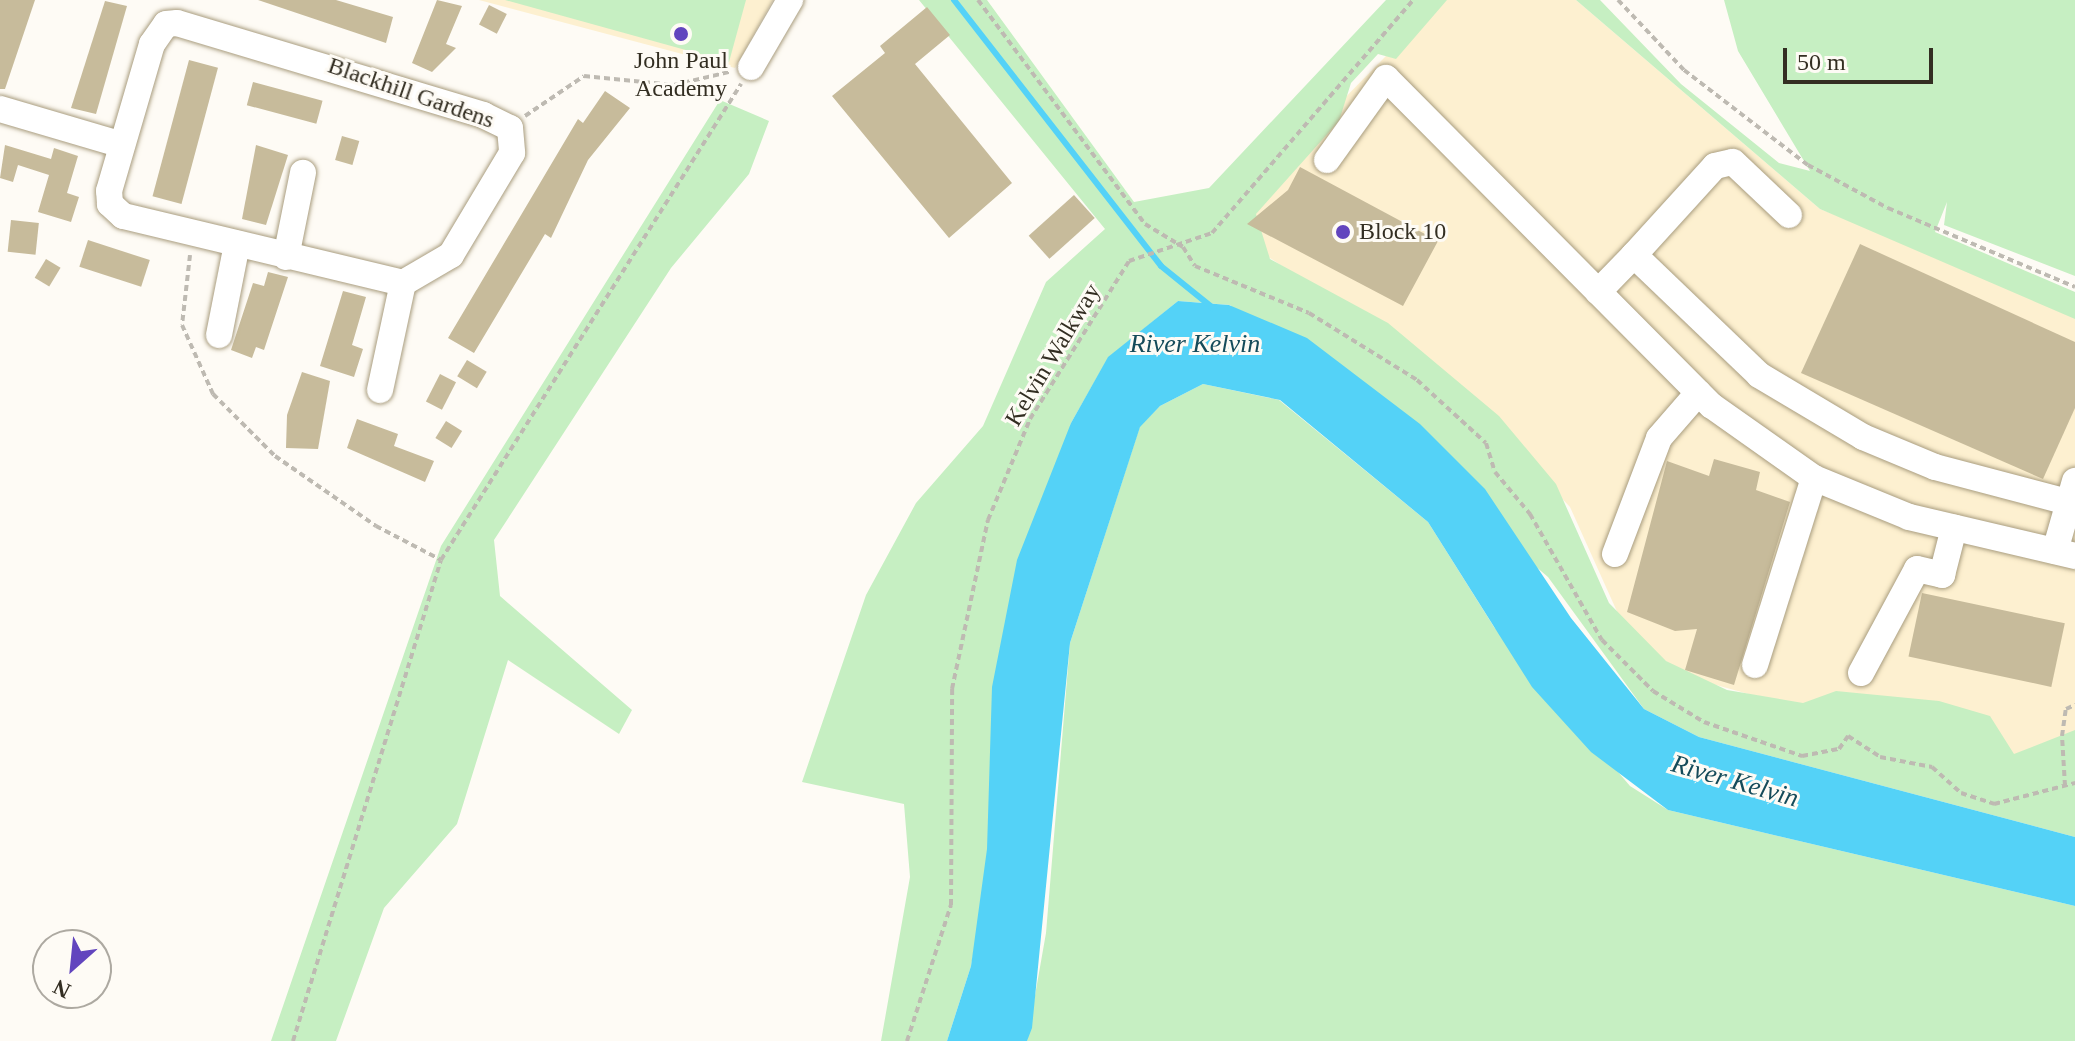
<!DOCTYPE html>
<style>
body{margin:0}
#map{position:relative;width:2075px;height:1041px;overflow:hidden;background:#fefbf5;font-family:"Times New Roman",serif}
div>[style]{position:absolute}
.built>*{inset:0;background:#fdf0d0}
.green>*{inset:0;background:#c6efc2}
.water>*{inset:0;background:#54d2f7}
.stream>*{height:6px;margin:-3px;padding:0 3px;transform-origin:3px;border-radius:3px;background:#54d2f7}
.building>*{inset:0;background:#c7bb9b;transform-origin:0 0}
.path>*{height:4px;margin-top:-2px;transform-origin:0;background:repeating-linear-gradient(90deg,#bebab2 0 6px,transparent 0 10px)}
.roads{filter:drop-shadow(0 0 2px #a99d7f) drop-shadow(0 0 2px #a99d7f)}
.minor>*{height:26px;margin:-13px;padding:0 13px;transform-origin:13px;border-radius:13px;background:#fff}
.dots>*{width:22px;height:22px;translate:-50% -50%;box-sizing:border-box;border:4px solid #fefbf5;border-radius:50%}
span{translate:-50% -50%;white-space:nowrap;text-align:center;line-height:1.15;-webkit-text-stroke:6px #fefbf5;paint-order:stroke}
.poi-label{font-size:24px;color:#332e22}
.left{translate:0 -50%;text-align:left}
.street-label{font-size:24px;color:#332e22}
.water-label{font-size:26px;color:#154b5a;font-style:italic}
.north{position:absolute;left:32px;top:929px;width:80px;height:80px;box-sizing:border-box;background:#fefbf5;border:2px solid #ada9a1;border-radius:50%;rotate:207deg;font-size:22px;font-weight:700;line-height:32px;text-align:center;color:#332e22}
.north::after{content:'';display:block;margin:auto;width:28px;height:36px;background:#6245be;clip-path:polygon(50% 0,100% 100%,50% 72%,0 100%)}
.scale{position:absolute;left:1783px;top:48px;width:150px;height:36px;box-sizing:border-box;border:4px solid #332e22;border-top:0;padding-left:10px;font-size:24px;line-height:28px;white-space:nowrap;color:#332e22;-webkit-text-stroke:6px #fefbf5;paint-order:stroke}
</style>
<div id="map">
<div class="built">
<i style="clip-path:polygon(479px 0,773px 0,735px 68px)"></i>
<i style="clip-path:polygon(1441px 0,1576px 0,1820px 209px,2075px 310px,2075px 804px,1839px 719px,1691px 678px,1628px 636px,1570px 507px,1442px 372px,1220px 225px)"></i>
</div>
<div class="green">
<i style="clip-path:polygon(505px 0,746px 0,729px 62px)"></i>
<i style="clip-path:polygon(919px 0,987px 0,1134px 202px,1209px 188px,1386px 0,1447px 0,1396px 59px,1378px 54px,1351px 83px,1339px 121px,1256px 214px,1270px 259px,1388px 323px,1499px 416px,1556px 484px,1609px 603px,1666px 661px,1727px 690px,1803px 703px,1836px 691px,1939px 701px,1990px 716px,2014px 754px,2075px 730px,2075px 837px,1699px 737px,1644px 709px,1548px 577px,1230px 305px,1178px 301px,1108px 358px,1071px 423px,971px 966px,947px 1041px,881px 1041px,910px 877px,904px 804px,802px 782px,866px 595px,916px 503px,983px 426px,1046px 282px,1105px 229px)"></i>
<i style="clip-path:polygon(1576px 0,1600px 0,1681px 84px,1779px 163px,1810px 171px,1738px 51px,1724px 0,2075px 0,2075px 276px,1944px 225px,1947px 202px,1935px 232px,2075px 292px,2075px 319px,1820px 209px)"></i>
<i style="clip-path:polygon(720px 100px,769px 121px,749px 174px,671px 268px,494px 540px,500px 596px,632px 710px,619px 734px,508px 660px,457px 824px,384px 908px,336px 1041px,271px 1041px,441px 546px)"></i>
<i style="clip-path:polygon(1203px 384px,1279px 400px,1428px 522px,1494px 627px,1630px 786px,1668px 810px,2075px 906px,2075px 1041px,1027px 1041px,1046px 933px,1070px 643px,1140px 426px,1160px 406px)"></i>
</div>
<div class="water">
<i style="clip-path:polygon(1178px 301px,1229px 305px,1307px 338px,1420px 424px,1485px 489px,1571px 618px,1644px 709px,1699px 737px,2075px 837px,2075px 906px,1668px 810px,1591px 752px,1532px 687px,1428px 522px,1280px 400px,1203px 384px,1160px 406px,1140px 427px,1070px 643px,1032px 1028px,1027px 1041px,947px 1041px,971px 966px,987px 849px,992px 687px,1017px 560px,1071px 423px,1108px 357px)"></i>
</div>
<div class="stream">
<i style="left:954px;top:0;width:337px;rotate:52.1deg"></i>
<i style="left:1161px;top:266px;width:67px;rotate:38.9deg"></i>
</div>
<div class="building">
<i style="clip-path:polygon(0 0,35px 0,5px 89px,0 89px)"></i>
<i style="clip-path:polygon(258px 0,336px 0,393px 17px,386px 43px)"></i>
<i style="clip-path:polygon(437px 0,462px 6px,446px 44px,456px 48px,432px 72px,412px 63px)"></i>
<i style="clip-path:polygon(105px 1px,127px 6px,96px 114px,71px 108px)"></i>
<i style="left:489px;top:5px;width:20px;height:22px;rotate:27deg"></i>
<i style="clip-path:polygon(927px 7px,950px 35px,915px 64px,1012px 183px,949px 238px,832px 96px,885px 53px,880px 46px)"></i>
<i style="left:189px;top:60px;width:30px;height:141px;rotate:15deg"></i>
<i style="left:253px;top:82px;width:72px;height:24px;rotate:15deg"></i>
<i style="clip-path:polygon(605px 91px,630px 108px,588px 160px,551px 238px,545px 234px,474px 353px,448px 338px,578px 119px,583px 123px)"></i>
<i style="left:342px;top:136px;width:18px;height:25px;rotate:16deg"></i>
<i style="clip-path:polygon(5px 145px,51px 159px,54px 148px,78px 156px,67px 193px,79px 197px,71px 222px,38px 212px,49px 175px,18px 165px,13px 182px,0 178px)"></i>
<i style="clip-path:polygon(256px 145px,288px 155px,266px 225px,242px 219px)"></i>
<i style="clip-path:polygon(1300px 167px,1438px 241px,1403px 306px,1247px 224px,1288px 190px)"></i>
<i style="left:1074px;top:195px;width:31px;height:61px;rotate:48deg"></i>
<i style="left:11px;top:220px;width:28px;height:32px;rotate:6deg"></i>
<i style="left:88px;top:240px;width:65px;height:28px;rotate:18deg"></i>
<i style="clip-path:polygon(1860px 244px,2075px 342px,2075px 408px,2043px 479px,1801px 373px)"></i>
<i style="left:46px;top:259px;width:17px;height:22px;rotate:31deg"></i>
<i style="clip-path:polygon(268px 272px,288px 277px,264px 350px,256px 347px,252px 358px,231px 350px,253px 283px,264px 286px)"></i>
<i style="clip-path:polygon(343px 291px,366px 297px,352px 345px,363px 349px,354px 377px,320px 366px)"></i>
<i style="left:467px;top:360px;width:23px;height:19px;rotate:31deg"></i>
<i style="clip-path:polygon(302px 372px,330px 381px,318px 449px,286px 448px,287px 415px)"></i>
<i style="left:440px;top:374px;width:18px;height:31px;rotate:27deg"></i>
<i style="clip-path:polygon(357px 419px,398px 434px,394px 446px,434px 461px,425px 482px,347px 448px)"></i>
<i style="left:446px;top:421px;width:19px;height:20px;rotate:32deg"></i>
<i style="clip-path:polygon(1714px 459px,1760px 472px,1756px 490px,1790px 502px,1734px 685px,1685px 670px,1697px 629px,1675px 631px,1627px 612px,1667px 461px,1709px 476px)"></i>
<i style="left:1922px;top:593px;width:146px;height:65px;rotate:12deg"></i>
</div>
<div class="path">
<i style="left:978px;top:0;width:279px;rotate:53.3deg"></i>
<i style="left:1145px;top:224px;width:44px;rotate:31.2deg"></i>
<i style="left:1183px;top:247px;width:22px;rotate:58deg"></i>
<i style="left:1195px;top:266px;width:123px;rotate:22.4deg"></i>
<i style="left:1309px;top:313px;width:127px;rotate:31.8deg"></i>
<i style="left:1417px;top:380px;width:93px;rotate:42.4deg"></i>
<i style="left:1486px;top:443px;width:30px;rotate:73deg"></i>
<i style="left:1495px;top:472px;width:55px;rotate:50.2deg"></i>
<i style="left:1530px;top:514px;width:145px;rotate:60.3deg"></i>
<i style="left:1602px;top:640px;width:72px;rotate:45deg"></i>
<i style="left:1653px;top:691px;width:60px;rotate:31.3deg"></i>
<i style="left:1704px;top:722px;width:104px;rotate:19.1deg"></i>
<i style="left:1802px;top:756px;width:38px;rotate:-11deg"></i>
<i style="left:1839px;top:749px;width:16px;rotate:-55deg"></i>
<i style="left:1848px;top:736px;width:38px;rotate:33deg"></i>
<i style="left:1880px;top:757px;width:53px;rotate:10.9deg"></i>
<i style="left:1932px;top:767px;width:39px;rotate:42deg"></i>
<i style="left:1961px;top:793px;width:35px;rotate:18deg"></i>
<i style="left:1994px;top:804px;width:84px;rotate:-14.5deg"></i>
<i style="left:1618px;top:0;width:96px;rotate:46.7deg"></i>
<i style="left:1684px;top:70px;width:156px;rotate:37.5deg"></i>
<i style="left:1808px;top:165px;width:91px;rotate:28.3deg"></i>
<i style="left:1888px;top:208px;width:203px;rotate:22.9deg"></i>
<i style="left:525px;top:116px;width:71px;rotate:-34.1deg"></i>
<i style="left:584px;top:76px;width:90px;rotate:5.7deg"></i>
<i style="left:674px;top:85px;width:57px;rotate:-13.3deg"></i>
<i style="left:190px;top:255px;width:70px;rotate:96.5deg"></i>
<i style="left:182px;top:325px;width:76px;rotate:65.8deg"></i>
<i style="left:213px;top:394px;width:88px;rotate:45deg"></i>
<i style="left:275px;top:456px;width:123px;rotate:34.7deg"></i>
<i style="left:376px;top:526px;width:73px;rotate:27.6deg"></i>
<i style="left:2065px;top:786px;width:50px;rotate:-93.4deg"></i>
<i style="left:2062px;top:736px;width:27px;rotate:-82deg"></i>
<i style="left:2066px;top:709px;width:10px;rotate:-24deg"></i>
<i style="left:293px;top:1041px;width:503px;rotate:-72.9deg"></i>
<i style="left:441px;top:560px;width:563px;rotate:-57.78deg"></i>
<i style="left:907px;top:1041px;width:143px;rotate:-72.1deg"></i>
<i style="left:951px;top:905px;width:216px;rotate:-89.7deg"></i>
<i style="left:952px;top:689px;width:173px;rotate:-78deg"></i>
<i style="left:988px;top:520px;width:109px;rotate:-67.4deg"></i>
<i style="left:1030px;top:419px;width:186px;rotate:-57.9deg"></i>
<i style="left:1129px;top:261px;width:88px;rotate:-18.6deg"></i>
<i style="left:1212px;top:233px;width:308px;rotate:-49.2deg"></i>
</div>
<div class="roads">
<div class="minor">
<i style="left:177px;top:23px;width:320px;rotate:16.7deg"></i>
<i style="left:483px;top:115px;width:30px;rotate:26deg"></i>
<i style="left:510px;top:128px;width:25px;rotate:85deg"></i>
<i style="left:512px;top:153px;width:119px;rotate:120.9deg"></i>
<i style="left:451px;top:255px;width:56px;rotate:149.7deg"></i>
<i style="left:403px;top:283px;width:288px;rotate:-166.5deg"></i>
<i style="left:123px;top:216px;width:18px;rotate:-137deg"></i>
<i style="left:110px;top:204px;width:13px;rotate:-94deg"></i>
<i style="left:109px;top:191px;width:153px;rotate:-73.7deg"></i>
<i style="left:152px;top:44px;width:24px;rotate:-55deg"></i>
<i style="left:166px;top:24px;width:11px;rotate:-5deg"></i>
<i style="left:751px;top:67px;width:78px;rotate:-59.8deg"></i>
<i style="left:0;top:109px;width:127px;rotate:16.4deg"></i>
<i style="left:1327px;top:160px;width:101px;rotate:-54.3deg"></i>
<i style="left:1386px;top:78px;width:462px;rotate:45.2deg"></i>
<i style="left:1712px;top:406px;width:125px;rotate:35.2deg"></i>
<i style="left:1814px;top:478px;width:103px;rotate:22.3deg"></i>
<i style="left:1909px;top:517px;width:171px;rotate:13.2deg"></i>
<i style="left:1634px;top:255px;width:120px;rotate:-47.7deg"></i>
<i style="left:1715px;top:166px;width:18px;rotate:-13deg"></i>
<i style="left:1733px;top:162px;width:77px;rotate:43.4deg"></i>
<i style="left:286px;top:257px;width:86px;rotate:-78.6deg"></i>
<i style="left:1598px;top:292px;width:52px;rotate:-45.8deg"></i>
<i style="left:1634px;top:255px;width:173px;rotate:43.8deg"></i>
<i style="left:1759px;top:375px;width:121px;rotate:30.8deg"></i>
<i style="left:1863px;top:437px;width:78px;rotate:22.6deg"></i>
<i style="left:1935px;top:467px;width:145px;rotate:14.8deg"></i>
<i style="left:219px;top:335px;width:93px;rotate:-78.8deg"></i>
<i style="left:380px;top:390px;width:109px;rotate:-77.9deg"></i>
<i style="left:2055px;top:551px;width:73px;rotate:-74.1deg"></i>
<i style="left:1615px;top:554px;width:124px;rotate:-69.2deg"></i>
<i style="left:1659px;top:438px;width:60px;rotate:-49.1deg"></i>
<i style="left:1755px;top:665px;width:196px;rotate:-72.5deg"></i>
<i style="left:1861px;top:673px;width:118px;rotate:-61.7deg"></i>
<i style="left:1917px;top:569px;width:26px;rotate:13deg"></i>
<i style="left:1942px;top:575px;width:49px;rotate:-75.7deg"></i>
</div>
</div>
<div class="dots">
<i style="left:681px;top:34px;background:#6245be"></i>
<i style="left:1343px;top:232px;background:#6245be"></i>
</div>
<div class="poi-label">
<span style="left:681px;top:75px">John Paul<br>Academy</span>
<span class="left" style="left:1359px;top:232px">Block 10</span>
</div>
<div class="street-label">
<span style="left:411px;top:93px;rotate:19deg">Blackhill Gardens</span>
<span style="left:1053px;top:355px;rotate:-59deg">Kelvin Walkway</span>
</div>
<div class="water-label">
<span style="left:1195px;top:344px">River Kelvin</span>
<span style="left:1735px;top:781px;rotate:16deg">River Kelvin</span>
</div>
<div class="north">N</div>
<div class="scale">50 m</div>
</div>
